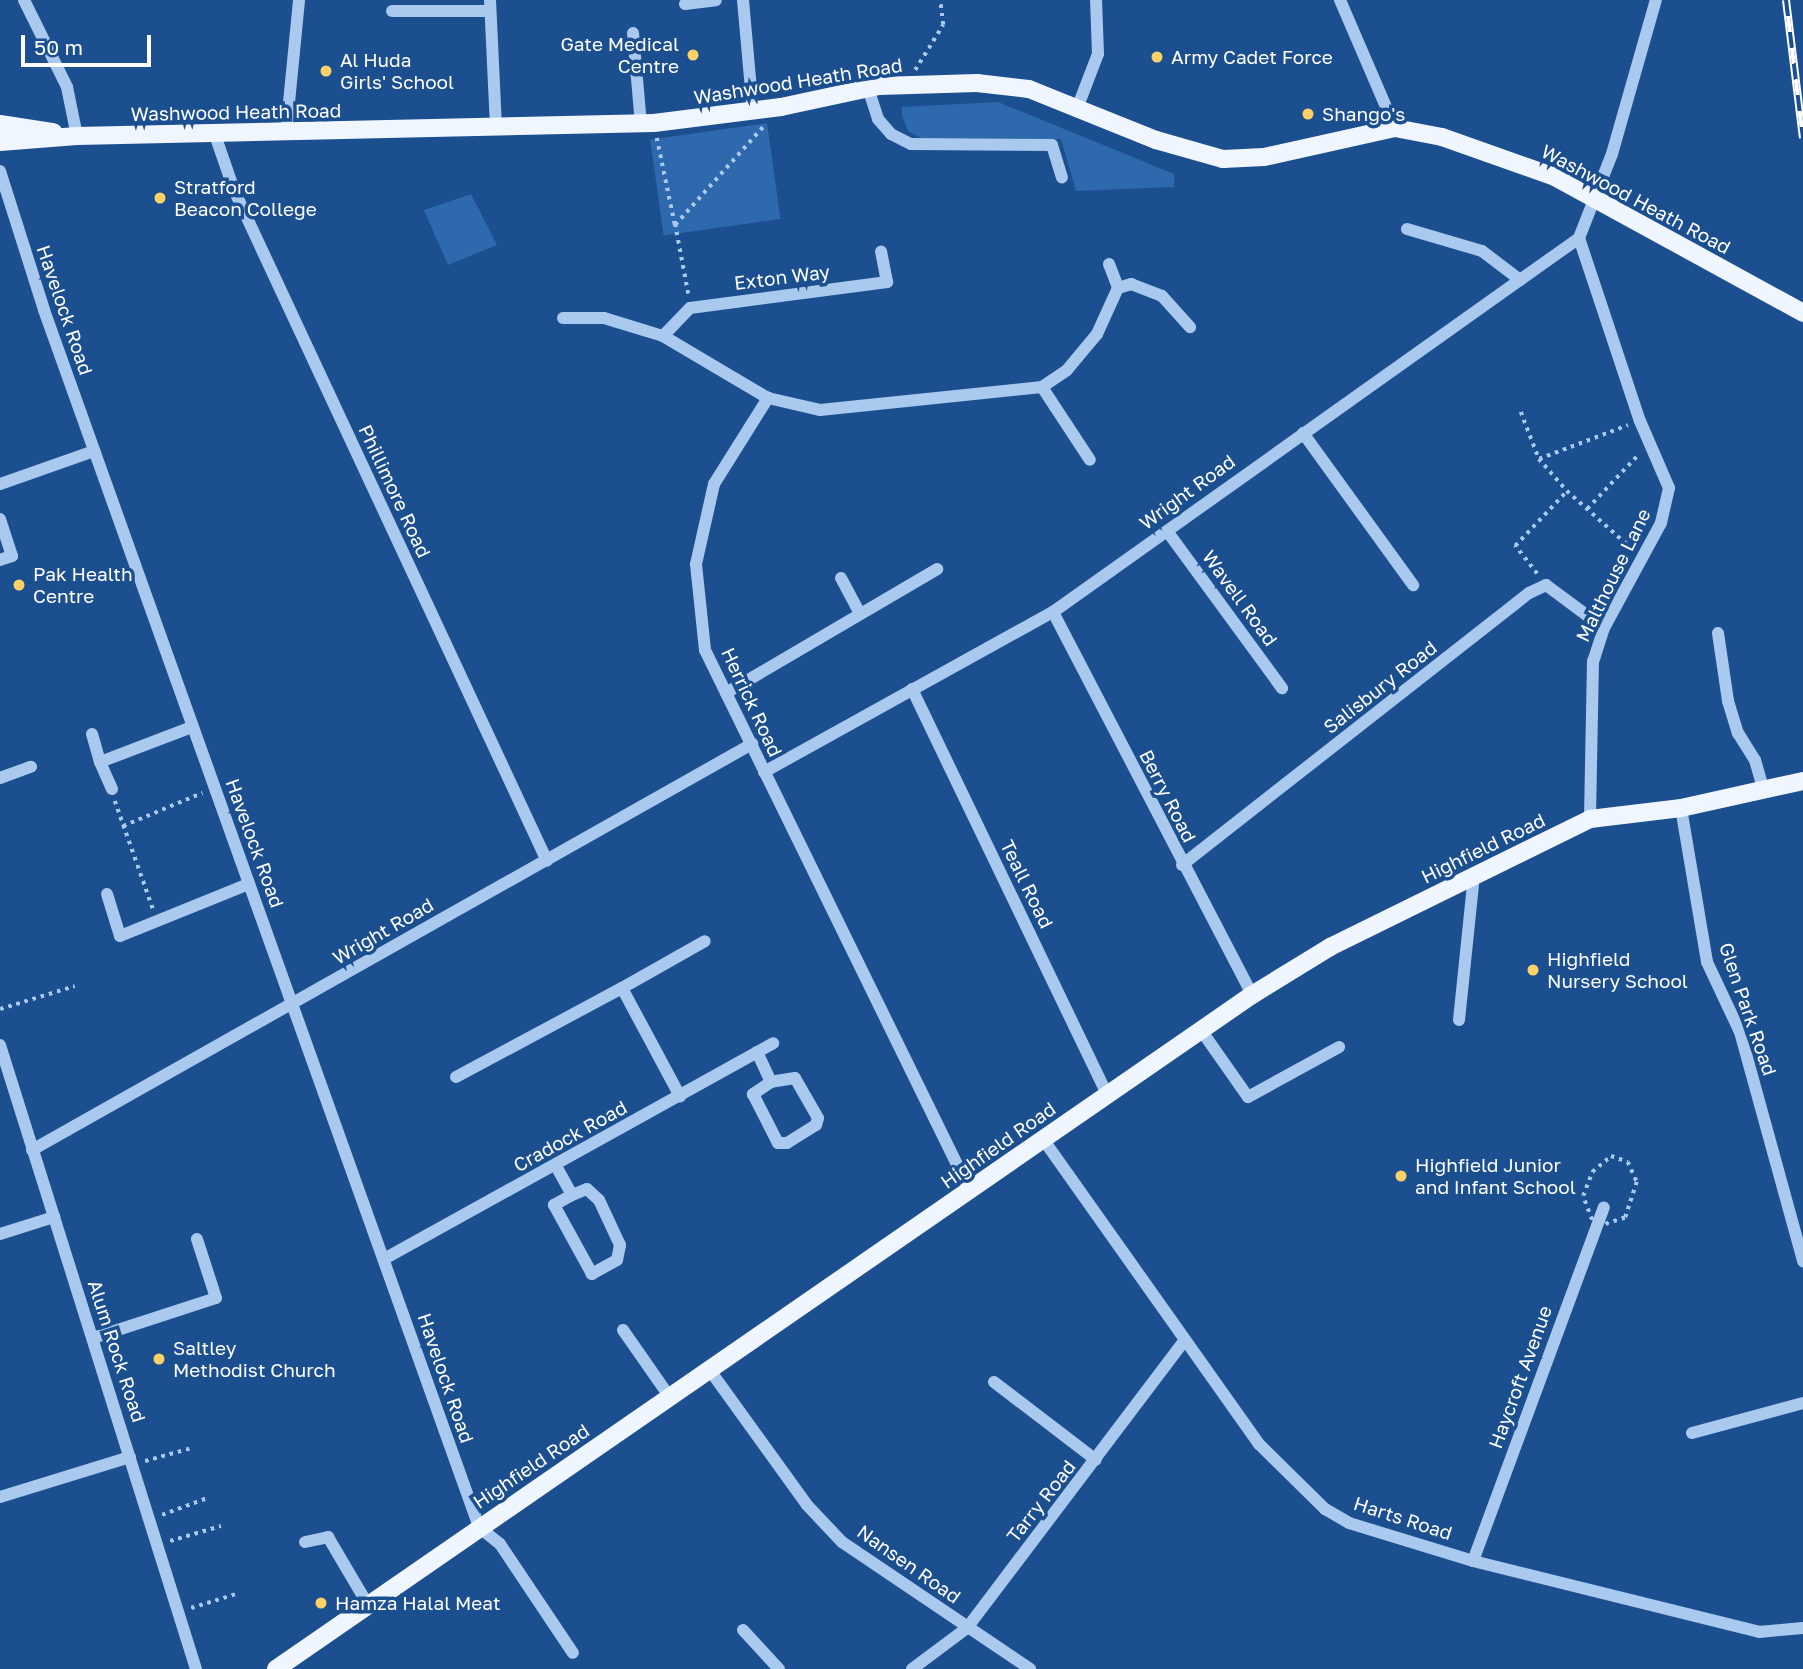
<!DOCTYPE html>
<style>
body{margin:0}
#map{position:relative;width:1803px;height:1669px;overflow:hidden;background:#1b4f8f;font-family:"Golos Text",sans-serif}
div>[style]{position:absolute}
.green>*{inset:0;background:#2e69ad;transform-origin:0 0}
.path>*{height:3.5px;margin-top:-1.75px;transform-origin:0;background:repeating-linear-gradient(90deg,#a9c9ee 0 3.5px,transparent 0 8.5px)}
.minor>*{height:12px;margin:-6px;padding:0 6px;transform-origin:6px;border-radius:6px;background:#a9c9ee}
.major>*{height:18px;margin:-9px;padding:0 9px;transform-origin:9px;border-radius:9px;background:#f0f6ff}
.rail>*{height:8px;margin-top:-4px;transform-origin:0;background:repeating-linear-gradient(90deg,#1b4f8f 0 16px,#fff 0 32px);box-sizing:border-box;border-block:2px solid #fff}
.dots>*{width:19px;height:19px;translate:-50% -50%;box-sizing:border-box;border:4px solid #1b4f8f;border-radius:50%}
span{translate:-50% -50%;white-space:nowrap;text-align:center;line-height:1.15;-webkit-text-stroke:7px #1b4f8f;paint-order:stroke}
.poi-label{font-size:19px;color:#fff}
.right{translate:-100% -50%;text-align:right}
.left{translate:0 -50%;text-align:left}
.street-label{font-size:19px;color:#fff}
.scale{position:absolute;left:21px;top:35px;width:130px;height:32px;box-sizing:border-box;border:4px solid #fff;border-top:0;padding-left:9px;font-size:21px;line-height:24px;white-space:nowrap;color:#fff;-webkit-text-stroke:5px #1b4f8f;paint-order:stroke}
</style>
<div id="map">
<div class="green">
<i style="clip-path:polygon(998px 102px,1174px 174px,1174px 187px,1076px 191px,1061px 139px,921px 138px,908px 131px,902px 116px,902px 107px)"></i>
<i style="left:767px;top:123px;width:97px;height:118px;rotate:82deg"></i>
<i style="clip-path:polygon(471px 194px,497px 245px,448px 265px,424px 210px)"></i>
</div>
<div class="path">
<i style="left:915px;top:70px;width:53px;rotate:-58.1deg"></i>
<i style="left:943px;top:25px;width:25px;rotate:-97deg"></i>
<i style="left:657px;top:138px;width:89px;rotate:78.3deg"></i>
<i style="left:688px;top:294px;width:70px;rotate:-100.7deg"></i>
<i style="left:675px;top:225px;width:132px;rotate:-48.1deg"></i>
<i style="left:1521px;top:412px;width:50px;rotate:69deg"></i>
<i style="left:1539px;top:459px;width:95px;rotate:-20.9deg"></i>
<i style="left:1539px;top:459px;width:43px;rotate:48.8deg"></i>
<i style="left:1587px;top:509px;width:74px;rotate:-46.6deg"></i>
<i style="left:1537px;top:574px;width:36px;rotate:-128deg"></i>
<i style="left:1515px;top:546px;width:76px;rotate:-46.6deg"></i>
<i style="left:1567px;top:491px;width:87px;rotate:41.7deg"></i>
<i style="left:115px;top:801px;width:114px;rotate:70.6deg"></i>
<i style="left:123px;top:826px;width:86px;rotate:-22.7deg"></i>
<i style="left:0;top:1009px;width:78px;rotate:-17deg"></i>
<i style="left:1611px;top:1156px;width:18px;rotate:19deg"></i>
<i style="left:1628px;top:1162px;width:22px;rotate:66deg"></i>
<i style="left:1637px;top:1182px;width:38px;rotate:108deg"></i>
<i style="left:1625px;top:1218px;width:32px;rotate:162deg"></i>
<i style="left:1595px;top:1228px;width:34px;rotate:-111deg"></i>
<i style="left:1583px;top:1196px;width:26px;rotate:-69deg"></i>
<i style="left:1592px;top:1172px;width:25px;rotate:-40deg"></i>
<i style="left:145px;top:1461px;width:49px;rotate:-15.5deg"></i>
<i style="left:162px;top:1515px;width:48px;rotate:-20.7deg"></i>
<i style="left:170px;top:1541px;width:53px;rotate:-16.4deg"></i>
<i style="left:191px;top:1608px;width:50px;rotate:-17.4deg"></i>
</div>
<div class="minor">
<i style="left:24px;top:0;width:97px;rotate:63.7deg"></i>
<i style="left:67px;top:87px;width:50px;rotate:78.5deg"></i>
<i style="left:490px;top:0;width:127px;rotate:87.3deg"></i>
<i style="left:743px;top:0;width:111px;rotate:84.9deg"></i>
<i style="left:1340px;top:0;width:139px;rotate:66.7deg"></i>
<i style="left:685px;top:4px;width:31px;rotate:-7deg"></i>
<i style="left:392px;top:11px;width:98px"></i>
<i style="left:633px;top:33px;width:91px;rotate:85deg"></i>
<i style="left:868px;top:88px;width:33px;rotate:72deg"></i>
<i style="left:878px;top:119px;width:20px;rotate:49deg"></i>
<i style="left:891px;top:134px;width:22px;rotate:27deg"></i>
<i style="left:911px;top:144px;width:141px;rotate:0.4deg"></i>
<i style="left:1052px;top:145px;width:34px;rotate:73deg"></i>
<i style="left:1078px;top:106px;width:56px;rotate:-69deg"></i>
<i style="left:1098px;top:54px;width:54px;rotate:-92.1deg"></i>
<i style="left:286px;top:133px;width:134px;rotate:-84.4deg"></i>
<i style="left:215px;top:135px;width:58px;rotate:70.9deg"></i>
<i style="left:234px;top:190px;width:740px;rotate:64.99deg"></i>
<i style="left:0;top:171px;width:146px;rotate:72.4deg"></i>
<i style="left:44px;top:310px;width:1292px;rotate:70.33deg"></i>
<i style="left:479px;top:1527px;width:27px;rotate:39deg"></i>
<i style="left:500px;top:1544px;width:131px;rotate:56.2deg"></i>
<i style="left:1407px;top:229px;width:78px;rotate:16.3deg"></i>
<i style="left:1482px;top:251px;width:48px;rotate:37.3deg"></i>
<i style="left:1579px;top:238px;width:193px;rotate:71.6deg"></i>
<i style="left:1640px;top:421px;width:73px;rotate:66.6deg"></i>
<i style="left:1669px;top:488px;width:36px;rotate:103deg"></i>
<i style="left:1661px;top:523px;width:119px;rotate:118.5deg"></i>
<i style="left:1604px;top:628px;width:35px;rotate:108deg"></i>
<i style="left:1593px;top:661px;width:158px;rotate:91.1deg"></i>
<i style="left:1109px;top:264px;width:26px;rotate:69deg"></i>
<i style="left:563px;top:318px;width:41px"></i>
<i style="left:604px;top:318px;width:62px;rotate:17deg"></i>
<i style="left:663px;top:336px;width:122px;rotate:30.6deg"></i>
<i style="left:663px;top:336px;width:39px;rotate:-46deg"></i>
<i style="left:690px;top:308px;width:199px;rotate:-7.5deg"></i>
<i style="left:887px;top:282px;width:31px;rotate:-101deg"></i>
<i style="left:1042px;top:387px;width:87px;rotate:56.7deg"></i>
<i style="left:1303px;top:433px;width:188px;rotate:54.1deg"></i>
<i style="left:0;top:484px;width:100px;rotate:-19.3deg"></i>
<i style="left:0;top:519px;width:39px;rotate:72deg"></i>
<i style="left:12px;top:556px;width:13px;rotate:162deg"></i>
<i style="left:1167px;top:531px;width:195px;rotate:53.8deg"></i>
<i style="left:841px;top:578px;width:38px;rotate:62deg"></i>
<i style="left:1053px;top:612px;width:432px;rotate:62.5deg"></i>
<i style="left:1718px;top:633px;width:69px;rotate:81.6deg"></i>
<i style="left:1728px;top:701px;width:34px;rotate:73deg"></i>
<i style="left:1738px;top:733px;width:32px;rotate:58deg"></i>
<i style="left:1755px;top:760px;width:32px;rotate:74deg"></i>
<i style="left:912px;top:689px;width:450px;rotate:64.3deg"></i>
<i style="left:726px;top:693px;width:245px;rotate:-30.4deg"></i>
<i style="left:92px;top:734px;width:29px;rotate:74deg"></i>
<i style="left:764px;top:772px;width:330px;rotate:-29deg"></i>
<i style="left:1053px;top:612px;width:645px;rotate:-35.41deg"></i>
<i style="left:1579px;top:238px;width:90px;rotate:-68.6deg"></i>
<i style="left:1612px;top:154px;width:160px;rotate:-74.1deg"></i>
<i style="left:0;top:778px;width:33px;rotate:-20deg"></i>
<i style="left:112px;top:789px;width:30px;rotate:-114deg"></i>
<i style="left:100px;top:762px;width:98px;rotate:-20.8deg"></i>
<i style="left:1681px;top:808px;width:156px;rotate:80.4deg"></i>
<i style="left:1707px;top:962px;width:77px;rotate:64.8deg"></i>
<i style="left:1740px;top:1032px;width:238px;rotate:74.6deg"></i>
<i style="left:1182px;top:865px;width:441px;rotate:-38.1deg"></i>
<i style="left:1529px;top:593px;width:19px;rotate:-25deg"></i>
<i style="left:1546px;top:585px;width:72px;rotate:36.6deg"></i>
<i style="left:107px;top:894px;width:44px;rotate:72.8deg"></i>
<i style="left:120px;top:936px;width:139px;rotate:-22deg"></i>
<i style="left:622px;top:988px;width:95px;rotate:-29.5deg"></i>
<i style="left:1459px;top:1020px;width:146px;rotate:-84.1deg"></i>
<i style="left:1201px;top:1030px;width:82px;rotate:55deg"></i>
<i style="left:1248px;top:1097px;width:104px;rotate:-28.8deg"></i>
<i style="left:0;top:1045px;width:654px;rotate:72.56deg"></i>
<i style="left:757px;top:1052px;width:33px;rotate:65deg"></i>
<i style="left:771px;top:1082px;width:22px;rotate:146deg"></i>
<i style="left:753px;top:1094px;width:55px;rotate:63deg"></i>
<i style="left:778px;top:1143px;width:9px"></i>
<i style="left:787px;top:1143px;width:34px;rotate:-32deg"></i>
<i style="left:816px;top:1125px;width:7px;rotate:-74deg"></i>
<i style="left:818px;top:1118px;width:46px;rotate:-119.9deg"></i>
<i style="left:795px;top:1078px;width:24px;rotate:171deg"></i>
<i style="left:456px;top:1077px;width:188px;rotate:-28.2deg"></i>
<i style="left:622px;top:988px;width:123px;rotate:61.8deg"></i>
<i style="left:1043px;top:1139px;width:374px;rotate:54.7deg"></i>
<i style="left:1259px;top:1444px;width:93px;rotate:44.6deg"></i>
<i style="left:1325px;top:1509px;width:28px;rotate:30deg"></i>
<i style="left:1349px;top:1523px;width:130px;rotate:17deg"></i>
<i style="left:1473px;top:1561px;width:295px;rotate:13.9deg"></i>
<i style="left:1759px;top:1632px;width:44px;rotate:-5.2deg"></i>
<i style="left:32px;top:1150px;width:827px;rotate:-29.42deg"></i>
<i style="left:556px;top:1166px;width:33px;rotate:61deg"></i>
<i style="left:572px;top:1195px;width:16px;rotate:-22deg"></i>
<i style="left:587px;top:1189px;width:16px;rotate:43deg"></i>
<i style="left:599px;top:1200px;width:50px;rotate:65deg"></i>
<i style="left:620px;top:1245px;width:15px;rotate:101deg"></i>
<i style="left:617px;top:1260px;width:29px;rotate:151deg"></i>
<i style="left:592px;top:1274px;width:79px;rotate:-118.8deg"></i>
<i style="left:554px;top:1205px;width:21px;rotate:-29deg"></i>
<i style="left:970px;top:1191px;width:602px;rotate:-116.1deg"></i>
<i style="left:705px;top:650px;width:86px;rotate:-96deg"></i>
<i style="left:696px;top:564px;width:82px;rotate:-77.3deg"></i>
<i style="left:714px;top:484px;width:102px;rotate:-57.9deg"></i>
<i style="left:768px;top:398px;width:53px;rotate:13deg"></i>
<i style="left:820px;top:410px;width:223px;rotate:-5.9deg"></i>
<i style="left:1042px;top:387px;width:30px;rotate:-34deg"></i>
<i style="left:1067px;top:370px;width:47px;rotate:-50.2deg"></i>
<i style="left:1097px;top:334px;width:51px;rotate:-65.5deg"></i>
<i style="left:1118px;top:288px;width:14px;rotate:-17deg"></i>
<i style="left:1131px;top:284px;width:33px;rotate:21deg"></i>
<i style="left:1162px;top:296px;width:42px;rotate:47.9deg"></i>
<i style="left:0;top:1234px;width:57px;rotate:-17.5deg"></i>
<i style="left:384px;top:1259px;width:445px;rotate:-29deg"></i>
<i style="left:623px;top:1330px;width:80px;rotate:55.1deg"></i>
<i style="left:93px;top:1338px;width:129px;rotate:-18deg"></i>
<i style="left:216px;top:1298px;width:62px;rotate:-107.9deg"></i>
<i style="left:709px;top:1369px;width:168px;rotate:54.2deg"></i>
<i style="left:807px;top:1505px;width:51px;rotate:46.6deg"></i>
<i style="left:842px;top:1542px;width:227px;rotate:34deg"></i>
<i style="left:994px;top:1382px;width:128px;rotate:37.4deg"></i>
<i style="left:1692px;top:1433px;width:115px;rotate:-15.1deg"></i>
<i style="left:0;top:1497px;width:136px;rotate:-17.1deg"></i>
<i style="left:305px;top:1542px;width:24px;rotate:-12deg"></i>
<i style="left:328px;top:1537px;width:79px;rotate:59.5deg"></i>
<i style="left:1473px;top:1561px;width:377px;rotate:-69.7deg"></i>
<i style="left:743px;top:1630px;width:53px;rotate:47.3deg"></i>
<i style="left:912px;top:1669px;width:69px;rotate:-36.7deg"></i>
<i style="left:967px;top:1628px;width:360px;rotate:-52.9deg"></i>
</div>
<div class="major">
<i style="left:0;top:124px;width:54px;rotate:8.6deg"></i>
<i style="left:0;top:142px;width:77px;rotate:-4.5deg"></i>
<i style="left:77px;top:136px;width:577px;rotate:-1.29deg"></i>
<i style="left:654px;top:123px;width:128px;rotate:-7.2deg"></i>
<i style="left:781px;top:107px;width:100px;rotate:-12.1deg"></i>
<i style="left:879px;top:86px;width:98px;rotate:-1.8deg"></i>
<i style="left:977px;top:83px;width:52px;rotate:6.6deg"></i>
<i style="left:1029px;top:89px;width:137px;rotate:21.9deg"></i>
<i style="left:1156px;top:140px;width:70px;rotate:15.8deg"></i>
<i style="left:1223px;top:159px;width:41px;rotate:-2.8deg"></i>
<i style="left:1264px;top:157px;width:134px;rotate:-12.5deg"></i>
<i style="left:1395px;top:128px;width:48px;rotate:10.8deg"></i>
<i style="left:1442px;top:137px;width:120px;rotate:19.5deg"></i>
<i style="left:1555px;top:177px;width:283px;rotate:28.7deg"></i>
<i style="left:276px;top:1669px;width:1186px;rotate:-34.63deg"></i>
<i style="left:1252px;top:995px;width:92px;rotate:-31.6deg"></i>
<i style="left:1330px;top:947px;width:290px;rotate:-26.2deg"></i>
<i style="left:1590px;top:819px;width:92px;rotate:-6.9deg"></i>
<i style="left:1681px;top:808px;width:125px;rotate:-12.5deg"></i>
</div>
<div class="rail">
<i style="left:1786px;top:0;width:139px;rotate:83deg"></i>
</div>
<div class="dots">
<i style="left:693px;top:55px;background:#ffd166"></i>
<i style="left:1157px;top:57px;background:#ffd166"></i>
<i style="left:326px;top:71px;background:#ffd166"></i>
<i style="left:1308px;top:114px;background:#ffd166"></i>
<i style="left:160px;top:198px;background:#ffd166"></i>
<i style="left:19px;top:585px;background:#ffd166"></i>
<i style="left:1533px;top:970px;background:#ffd166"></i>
<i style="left:1401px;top:1176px;background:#ffd166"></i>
<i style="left:159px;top:1359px;background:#ffd166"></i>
<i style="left:321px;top:1603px;background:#ffd166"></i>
</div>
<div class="poi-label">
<span class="right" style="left:679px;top:55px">Gate Medical<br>Centre</span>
<span class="left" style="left:1171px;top:57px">Army Cadet Force</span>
<span class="left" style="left:340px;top:71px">Al Huda<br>Girls' School</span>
<span class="left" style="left:1322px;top:114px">Shango's</span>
<span class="left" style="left:174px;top:198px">Stratford<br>Beacon College</span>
<span class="left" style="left:33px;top:585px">Pak Health<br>Centre</span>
<span class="left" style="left:1547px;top:970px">Highfield<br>Nursery School</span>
<span class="left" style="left:1415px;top:1176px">Highfield Junior<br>and Infant School</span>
<span class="left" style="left:173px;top:1359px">Saltley<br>Methodist Church</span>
<span class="left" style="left:335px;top:1603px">Hamza Halal Meat</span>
</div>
<div class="street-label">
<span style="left:798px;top:81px;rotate:-9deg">Washwood Heath Road</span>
<span style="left:236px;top:112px;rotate:-1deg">Washwood Heath Road</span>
<span style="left:1636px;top:199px;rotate:28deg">Washwood Heath Road</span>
<span style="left:782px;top:277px;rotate:-7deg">Exton Way</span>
<span style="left:65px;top:310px;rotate:71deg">Havelock Road</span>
<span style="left:395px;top:491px;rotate:65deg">Phillimore Road</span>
<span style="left:1187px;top:492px;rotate:-36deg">Wright Road</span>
<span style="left:1613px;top:575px;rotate:-64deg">Malthouse Lane</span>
<span style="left:1240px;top:598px;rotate:54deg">Wavell Road</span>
<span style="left:1380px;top:687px;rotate:-38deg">Salisbury Road</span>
<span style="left:752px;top:702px;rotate:65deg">Herrick Road</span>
<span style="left:1168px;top:796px;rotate:63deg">Berry Road</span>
<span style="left:255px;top:843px;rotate:70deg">Havelock Road</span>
<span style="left:1483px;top:848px;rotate:-26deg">Highfield Road</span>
<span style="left:1027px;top:884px;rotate:64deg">Teall Road</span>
<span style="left:383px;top:931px;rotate:-30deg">Wright Road</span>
<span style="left:1748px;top:1009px;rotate:71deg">Glen Park Road</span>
<span style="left:570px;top:1136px;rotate:-29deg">Cradock Road</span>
<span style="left:998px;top:1145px;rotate:-35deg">Highfield Road</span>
<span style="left:117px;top:1351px;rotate:72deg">Alum Rock Road</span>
<span style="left:1520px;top:1377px;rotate:-70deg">Haycroft Avenue</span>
<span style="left:446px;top:1378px;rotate:71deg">Havelock Road</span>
<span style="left:531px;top:1466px;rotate:-34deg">Highfield Road</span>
<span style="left:1041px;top:1501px;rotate:-52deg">Tarry Road</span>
<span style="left:1403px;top:1518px;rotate:18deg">Harts Road</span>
<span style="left:909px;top:1564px;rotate:35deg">Nansen Road</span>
</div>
<div class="scale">50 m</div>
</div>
